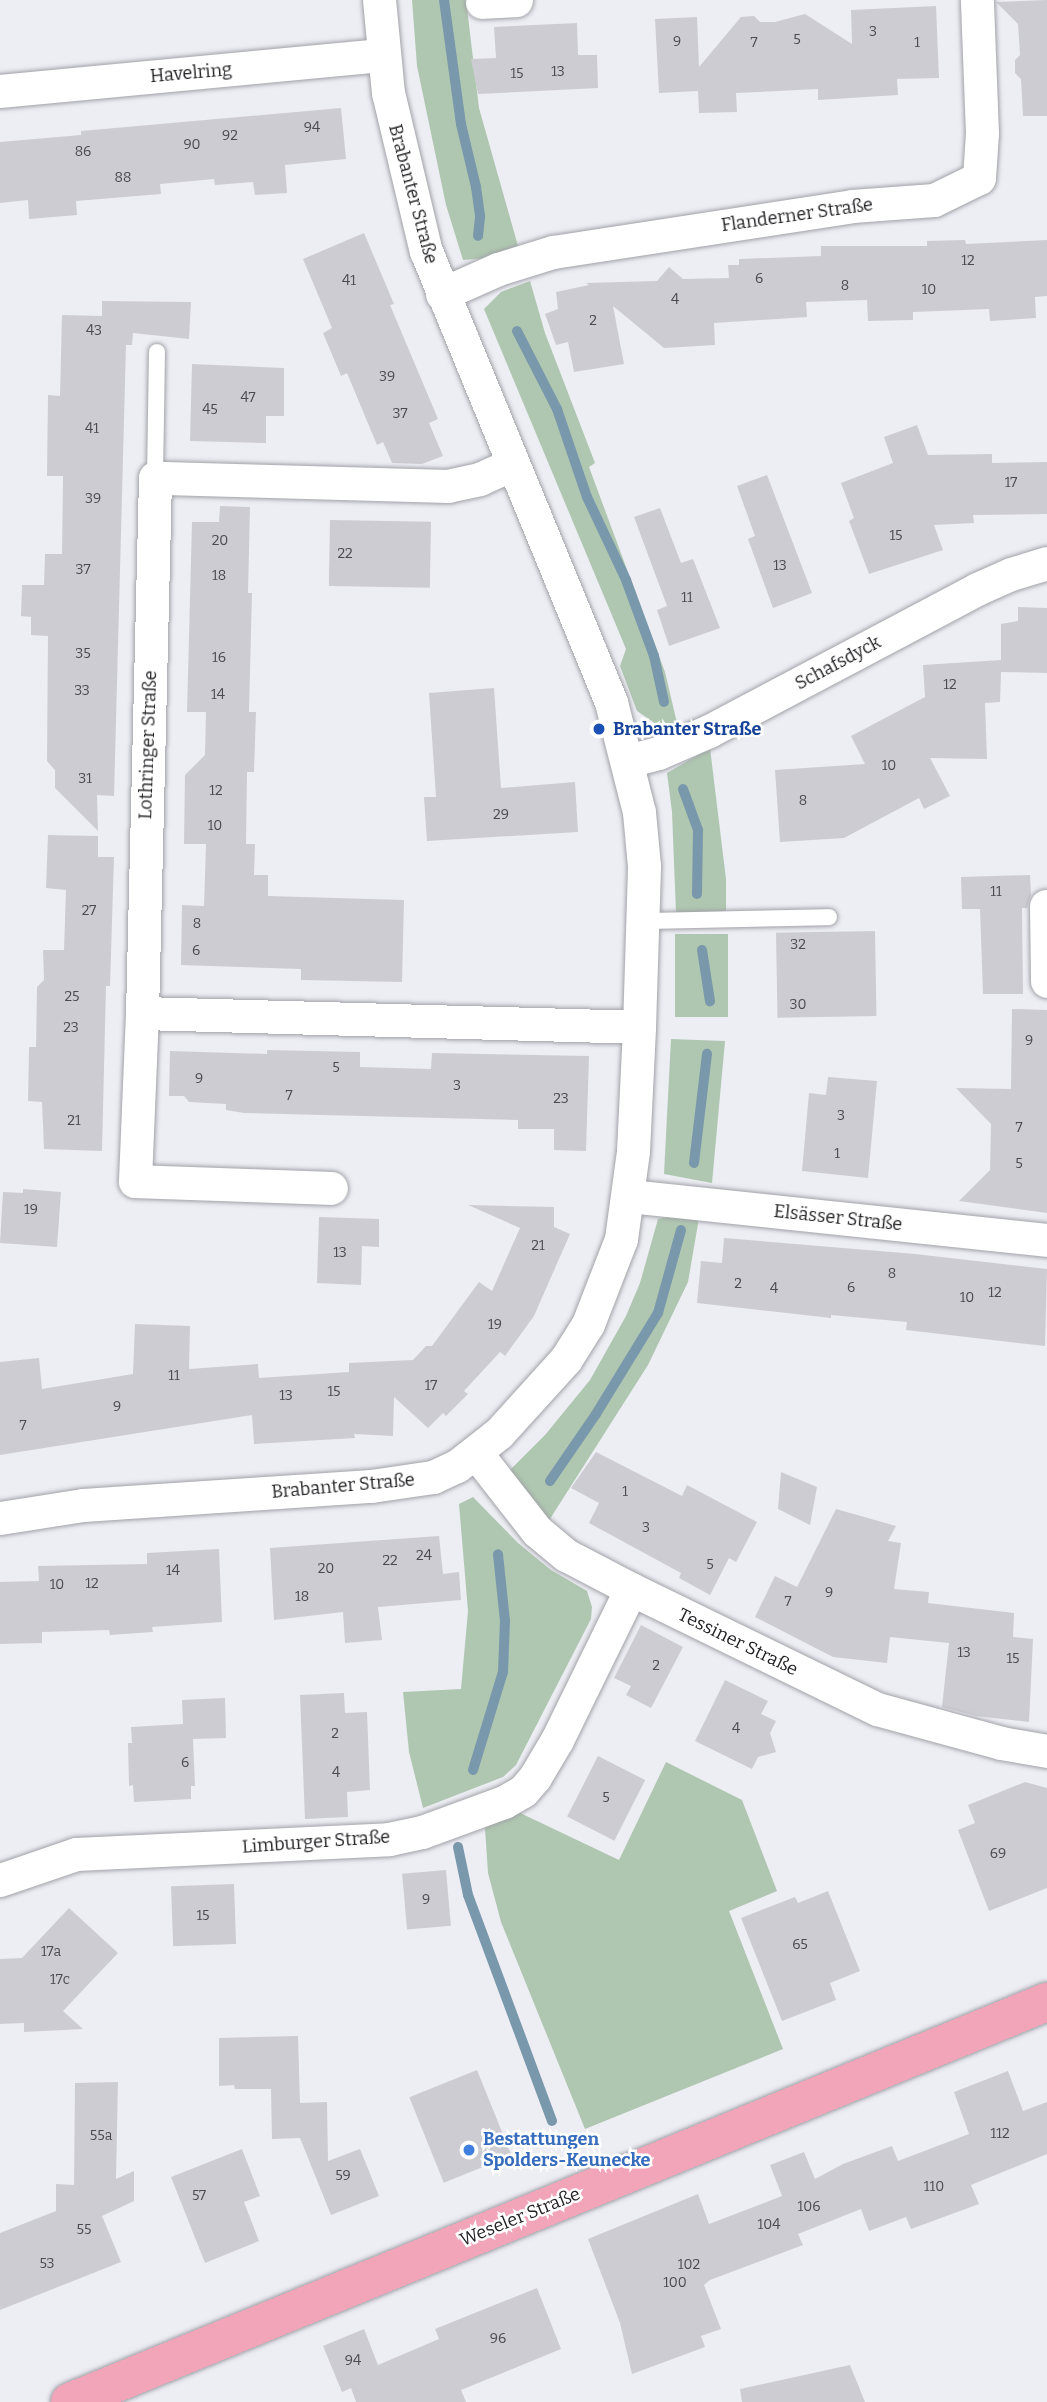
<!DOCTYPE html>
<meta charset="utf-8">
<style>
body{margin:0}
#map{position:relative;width:1047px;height:2402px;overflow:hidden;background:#ededf4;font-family:Bitter,serif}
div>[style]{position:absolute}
.green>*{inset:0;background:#afc7b0;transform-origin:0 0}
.stream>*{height:10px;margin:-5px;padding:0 5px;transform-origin:5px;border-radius:5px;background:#7a98ab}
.building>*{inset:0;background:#ceccd3;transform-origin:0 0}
.roads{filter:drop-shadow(0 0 2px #a1a2a8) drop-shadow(0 0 2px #a1a2a8)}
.service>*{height:16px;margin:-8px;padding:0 8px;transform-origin:8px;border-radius:8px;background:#fff}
.minor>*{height:33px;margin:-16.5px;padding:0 16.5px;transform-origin:16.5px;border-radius:16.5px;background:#fff}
.primary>*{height:38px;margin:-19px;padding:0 19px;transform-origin:19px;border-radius:19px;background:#f2a4b9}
.dots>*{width:19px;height:19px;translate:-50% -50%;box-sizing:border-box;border:4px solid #fff;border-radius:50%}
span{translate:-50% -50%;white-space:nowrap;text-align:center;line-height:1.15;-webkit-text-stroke:5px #fff;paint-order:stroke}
.number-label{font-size:14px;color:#4b4a4e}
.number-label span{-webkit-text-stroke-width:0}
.street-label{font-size:18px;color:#1f1f22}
.transit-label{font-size:18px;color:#164399;font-weight:700}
.left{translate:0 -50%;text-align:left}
.shop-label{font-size:18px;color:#366cbe;font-weight:700}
</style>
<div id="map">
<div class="green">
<i style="clip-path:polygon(412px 0,466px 0,479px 108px,518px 246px,489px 258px,463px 260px,446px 205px,417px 66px)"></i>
<i style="clip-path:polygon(530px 281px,545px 333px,595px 463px,589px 467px,665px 672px,677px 723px,656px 724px,637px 711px,620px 666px,626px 649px,484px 309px,501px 292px)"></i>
<i style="clip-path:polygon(710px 748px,726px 879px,726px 914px,676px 913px,672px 812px,667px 773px)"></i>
<i style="left:675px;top:934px;width:53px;height:83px"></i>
<i style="clip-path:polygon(671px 1039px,725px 1041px,712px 1183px,664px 1174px)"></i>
<i style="clip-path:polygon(673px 1216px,699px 1218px,688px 1282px,648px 1365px,548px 1522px,509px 1471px,545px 1435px,590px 1380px,626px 1316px,640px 1283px,658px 1219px)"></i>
<i style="clip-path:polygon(473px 1497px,518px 1543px,551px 1570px,587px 1591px,592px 1607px,591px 1619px,516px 1765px,503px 1777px,423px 1808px,409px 1752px,403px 1692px,461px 1689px,468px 1611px,459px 1504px)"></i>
<i style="clip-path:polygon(666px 1762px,742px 1800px,777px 1891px,729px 1911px,783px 2049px,585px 2129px,501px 1922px,488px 1873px,485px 1828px,488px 1823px,516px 1811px,619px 1860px)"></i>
</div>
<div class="stream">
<i style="left:444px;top:0;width:125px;rotate:82.2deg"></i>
<i style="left:461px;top:124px;width:65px;rotate:76.6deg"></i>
<i style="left:476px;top:187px;width:30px;rotate:82deg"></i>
<i style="left:480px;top:217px;width:19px;rotate:96deg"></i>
<i style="left:517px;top:331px;width:88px;rotate:62.9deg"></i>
<i style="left:557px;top:409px;width:93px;rotate:71.2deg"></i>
<i style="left:587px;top:497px;width:92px;rotate:64.8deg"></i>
<i style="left:626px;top:580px;width:81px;rotate:69.8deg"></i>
<i style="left:654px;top:656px;width:47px;rotate:77.7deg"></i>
<i style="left:683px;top:789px;width:44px;rotate:69.9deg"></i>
<i style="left:698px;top:830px;width:64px;rotate:90.9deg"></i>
<i style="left:702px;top:950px;width:52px;rotate:81.1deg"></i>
<i style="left:694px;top:1163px;width:110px;rotate:-83.2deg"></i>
<i style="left:550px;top:1481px;width:81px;rotate:-55.5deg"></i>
<i style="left:596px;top:1414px;width:119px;rotate:-58.5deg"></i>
<i style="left:658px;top:1313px;width:86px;rotate:-74.5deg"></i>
<i style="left:473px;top:1770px;width:102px;rotate:-73deg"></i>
<i style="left:503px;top:1672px;width:51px;rotate:-87.8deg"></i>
<i style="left:505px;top:1621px;width:67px;rotate:-96deg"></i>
<i style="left:458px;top:1847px;width:49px;rotate:78.2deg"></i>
<i style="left:468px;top:1895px;width:241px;rotate:69.6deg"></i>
</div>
<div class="building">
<i style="clip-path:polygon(1047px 0,1047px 116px,1023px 116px,1021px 79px,1015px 73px,1015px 60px,1020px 55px,1018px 24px,996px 2px)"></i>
<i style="clip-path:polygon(936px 6px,939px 78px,897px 79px,898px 95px,818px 100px,818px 89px,736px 93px,737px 112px,699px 113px,698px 91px,659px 93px,655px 19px,697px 17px,699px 67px,741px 17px,754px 16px,760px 22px,775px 22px,805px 14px,852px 44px,851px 10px)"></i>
<i style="clip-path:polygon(577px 23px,578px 55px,597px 55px,598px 88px,478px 94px,471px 59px,496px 58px,494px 27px)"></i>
<i style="clip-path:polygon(341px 108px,346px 159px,285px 165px,287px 193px,255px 195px,253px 182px,215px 185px,214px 179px,160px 184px,161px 194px,76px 201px,77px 215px,29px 219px,28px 200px,0 203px,0 142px,81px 135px,81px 131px)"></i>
<i style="clip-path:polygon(364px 233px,394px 304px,390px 305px,438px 419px,429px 423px,443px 456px,422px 464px,392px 463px,383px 442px,377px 445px,347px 373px,341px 376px,323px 333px,332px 328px,303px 259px)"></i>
<i style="clip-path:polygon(965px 240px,966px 244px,1047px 240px,1047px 296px,1035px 297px,1036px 318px,990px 321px,989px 309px,913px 312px,913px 320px,868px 321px,867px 300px,806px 302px,807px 317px,714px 323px,715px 345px,664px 348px,613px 306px,624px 364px,574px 372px,568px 342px,556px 345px,545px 314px,558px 309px,556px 292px,589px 285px,586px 283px,657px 281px,669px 267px,683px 279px,729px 278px,728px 265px,739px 265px,739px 259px,821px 256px,821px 246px,927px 246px,927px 241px)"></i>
<i style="clip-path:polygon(102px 301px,191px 302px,189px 339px,133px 333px,132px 345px,126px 345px,114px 796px,97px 795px,98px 831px,55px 788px,55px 770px,47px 761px,48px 636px,31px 635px,31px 617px,21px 616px,22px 585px,44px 585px,45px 554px,62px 554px,63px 476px,47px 476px,48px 395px,60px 396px,62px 315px,102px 316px)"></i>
<i style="clip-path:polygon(192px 364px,284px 368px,284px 416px,266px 416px,266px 443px,190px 441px)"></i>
<i style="clip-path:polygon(917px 425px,928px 455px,992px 454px,992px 463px,1047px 462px,1047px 514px,973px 515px,974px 523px,934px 525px,943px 550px,869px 574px,849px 521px,854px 518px,841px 483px,893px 463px,884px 437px)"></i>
<i style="clip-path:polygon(767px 475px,812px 593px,773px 608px,748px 539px,755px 536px,737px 486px)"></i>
<i style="clip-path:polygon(220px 506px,250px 507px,248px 593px,252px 593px,249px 712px,256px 712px,254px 772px,247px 772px,246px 844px,255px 844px,254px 875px,268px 875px,268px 896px,404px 900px,402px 982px,301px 980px,301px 969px,181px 965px,182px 905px,204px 906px,206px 844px,184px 844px,185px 775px,205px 755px,206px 712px,187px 712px,192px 522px,219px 522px)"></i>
<i style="clip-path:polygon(660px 508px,681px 563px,693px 559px,720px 628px,669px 646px,657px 610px,667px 606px,634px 517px)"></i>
<i style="left:330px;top:520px;width:101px;height:66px;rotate:1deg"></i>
<i style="clip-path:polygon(1018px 607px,1047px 608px,1047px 673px,1001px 672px,1000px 702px,985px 703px,987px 759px,930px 758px,950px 796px,924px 809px,919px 798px,844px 838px,780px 842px,775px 770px,865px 764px,851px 736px,925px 697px,923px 665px,1001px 660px,1001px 624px,1018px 621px)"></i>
<i style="clip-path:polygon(494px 688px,501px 788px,575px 782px,578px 832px,427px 841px,424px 797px,436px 797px,429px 693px)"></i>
<i style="clip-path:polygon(48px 835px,98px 836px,98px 857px,114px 857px,110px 986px,106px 986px,102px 1151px,44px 1149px,42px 1102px,28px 1101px,29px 1047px,36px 1047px,37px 987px,44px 980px,43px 950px,64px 950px,66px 890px,46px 888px)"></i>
<i style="clip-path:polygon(1030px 875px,1031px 895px,1027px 908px,1022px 908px,1023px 994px,983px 994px,980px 909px,962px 909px,961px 877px)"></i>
<i style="left:875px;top:931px;width:85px;height:99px;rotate:89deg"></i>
<i style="clip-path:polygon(1012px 1009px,1047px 1010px,1047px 1213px,959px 1201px,990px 1170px,991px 1124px,956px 1088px,1011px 1089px)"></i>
<i style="clip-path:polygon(267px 1050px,360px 1052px,360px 1067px,431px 1069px,432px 1053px,589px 1056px,586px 1151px,554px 1150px,554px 1129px,518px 1129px,518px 1120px,244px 1113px,226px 1110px,226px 1104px,189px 1102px,184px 1096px,169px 1096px,170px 1051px,267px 1054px)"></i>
<i style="clip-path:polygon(828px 1077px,877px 1081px,868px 1178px,802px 1171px,809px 1093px,826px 1095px)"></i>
<i style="clip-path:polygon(23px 1189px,61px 1192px,57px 1247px,0 1243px,3px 1192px,23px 1193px)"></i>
<i style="clip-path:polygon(468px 1205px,554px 1207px,554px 1227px,570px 1234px,534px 1316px,505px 1356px,500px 1352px,464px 1391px,468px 1394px,446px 1416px,443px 1413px,428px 1428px,394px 1397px,393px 1436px,354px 1434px,355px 1438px,254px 1444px,252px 1415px,0 1455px,0 1362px,39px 1358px,42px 1389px,133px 1374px,135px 1324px,190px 1326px,189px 1369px,258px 1364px,259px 1378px,349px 1372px,349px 1363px,413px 1360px,426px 1346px,432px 1346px,479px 1282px,492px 1291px,520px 1228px)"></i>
<i style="clip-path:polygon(319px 1217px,379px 1219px,379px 1247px,362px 1246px,361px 1285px,317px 1283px)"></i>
<i style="clip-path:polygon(724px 1238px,915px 1254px,1047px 1269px,1045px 1346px,906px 1330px,907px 1322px,831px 1315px,831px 1318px,697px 1303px,701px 1261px,722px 1263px)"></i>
<i style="clip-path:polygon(596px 1452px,682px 1496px,687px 1485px,757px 1522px,736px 1562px,729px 1558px,710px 1595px,679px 1578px,681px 1573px,589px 1523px,599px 1503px,571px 1488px)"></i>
<i style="clip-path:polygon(781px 1472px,817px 1487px,810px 1525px,778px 1509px)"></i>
<i style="clip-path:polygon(836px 1509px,896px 1526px,888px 1541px,901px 1543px,894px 1589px,929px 1592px,928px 1603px,1014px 1613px,1013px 1637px,1033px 1639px,1029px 1722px,976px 1716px,942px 1707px,949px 1643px,890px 1637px,887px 1663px,833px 1657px,755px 1617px,775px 1576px,797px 1587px)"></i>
<i style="clip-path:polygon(439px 1536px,443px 1574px,459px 1572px,461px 1600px,378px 1607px,382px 1640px,345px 1643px,343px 1612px,274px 1620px,270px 1548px)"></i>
<i style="clip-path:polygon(219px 1549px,222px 1622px,152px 1627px,153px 1632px,110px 1635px,109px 1630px,42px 1632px,42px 1643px,0 1644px,0 1582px,39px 1581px,38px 1566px,147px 1564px,147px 1553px)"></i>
<i style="clip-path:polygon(641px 1625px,683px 1647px,651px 1708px,626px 1695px,631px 1686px,614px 1678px)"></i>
<i style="clip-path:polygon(725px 1680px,768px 1701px,761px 1714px,776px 1721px,770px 1733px,776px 1752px,758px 1757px,752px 1769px,695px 1741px)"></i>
<i style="clip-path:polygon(344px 1693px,345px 1713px,367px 1712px,370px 1790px,347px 1792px,348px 1817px,305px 1819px,300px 1695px)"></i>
<i style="clip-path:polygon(225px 1698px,226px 1738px,193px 1739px,195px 1786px,191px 1786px,191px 1799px,134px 1802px,133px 1785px,129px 1786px,128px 1743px,132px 1743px,131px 1727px,183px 1724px,182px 1700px)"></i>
<i style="left:598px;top:1756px;width:53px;height:68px;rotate:27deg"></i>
<i style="clip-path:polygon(1025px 1782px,1047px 1788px,1047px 1888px,989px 1911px,958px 1830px,975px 1823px,968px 1805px)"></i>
<i style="left:446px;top:1870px;width:56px;height:44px;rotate:85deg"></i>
<i style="left:234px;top:1884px;width:60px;height:63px;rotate:88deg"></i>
<i style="clip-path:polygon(828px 1891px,860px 1971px,830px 1983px,836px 2000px,782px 2021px,741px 1918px,795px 1897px,798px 1903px)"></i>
<i style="clip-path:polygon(69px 1908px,118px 1953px,63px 2011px,83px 2029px,24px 2032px,24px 2023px,0 2024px,0 1959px,22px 1958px)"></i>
<i style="clip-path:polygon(298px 2036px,300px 2103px,327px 2102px,328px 2161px,360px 2149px,379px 2196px,331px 2215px,300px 2138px,272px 2139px,271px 2089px,235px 2089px,234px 2085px,219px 2086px,219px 2038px)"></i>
<i style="left:477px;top:2070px;width:92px;height:73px;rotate:68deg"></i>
<i style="clip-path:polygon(1008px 2071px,1023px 2111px,1047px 2102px,1047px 2154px,971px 2185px,979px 2204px,911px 2229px,906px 2217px,869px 2231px,861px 2209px,798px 2234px,803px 2245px,710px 2280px,704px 2285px,721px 2329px,701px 2336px,705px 2347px,632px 2374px,620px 2323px,588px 2239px,698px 2194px,709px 2224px,782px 2196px,770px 2165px,804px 2152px,815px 2179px,843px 2164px,892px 2146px,898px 2161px,969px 2134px,954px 2092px)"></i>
<i style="clip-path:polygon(118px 2082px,116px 2179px,134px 2171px,134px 2201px,102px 2216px,121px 2262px,0 2310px,0 2233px,56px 2211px,56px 2184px,74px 2185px,75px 2083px)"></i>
<i style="clip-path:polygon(242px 2149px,260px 2196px,244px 2202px,259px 2241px,205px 2263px,171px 2177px)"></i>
<i style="clip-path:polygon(537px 2288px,561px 2349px,461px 2390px,466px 2402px,356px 2402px,351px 2388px,342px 2392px,323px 2346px,364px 2329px,378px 2365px,439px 2339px,435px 2329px)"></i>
<i style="clip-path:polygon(850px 2365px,865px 2402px,742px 2402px,740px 2389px)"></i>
</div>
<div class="roads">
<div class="service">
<i style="left:155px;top:478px;width:126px;rotate:-89.1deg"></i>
<i style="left:644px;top:921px;width:185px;rotate:-1.2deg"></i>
</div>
<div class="minor">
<i style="left:482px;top:2px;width:34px;rotate:-3deg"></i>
<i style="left:0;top:91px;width:385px;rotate:-5.4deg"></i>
<i style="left:442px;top:294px;width:61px;rotate:-24.1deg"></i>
<i style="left:498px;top:269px;width:58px;rotate:-17.2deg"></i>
<i style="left:553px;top:252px;width:303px;rotate:-8.7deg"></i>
<i style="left:852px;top:206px;width:82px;rotate:-4.2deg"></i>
<i style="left:934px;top:200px;width:50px;rotate:-26.1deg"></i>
<i style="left:979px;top:178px;width:45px;rotate:-86.2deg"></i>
<i style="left:982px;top:133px;width:133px;rotate:-92.2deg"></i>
<i style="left:513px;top:464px;width:36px;rotate:156deg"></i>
<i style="left:480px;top:479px;width:33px;rotate:168deg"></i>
<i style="left:448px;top:486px;width:293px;rotate:-178.4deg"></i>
<i style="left:155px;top:478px;width:535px;rotate:91.39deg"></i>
<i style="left:142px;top:1013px;width:497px;rotate:1.6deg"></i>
<i style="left:628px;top:761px;width:31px;rotate:-15deg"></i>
<i style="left:658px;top:753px;width:56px;rotate:-23.3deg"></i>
<i style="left:709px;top:731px;width:303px;rotate:-27.9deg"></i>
<i style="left:977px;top:589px;width:37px;rotate:-24deg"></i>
<i style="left:1011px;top:574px;width:38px;rotate:-17deg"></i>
<i style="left:1046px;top:906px;width:75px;rotate:89.2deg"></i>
<i style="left:142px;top:1013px;width:168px;rotate:92.4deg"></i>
<i style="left:135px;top:1181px;width:196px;rotate:2deg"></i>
<i style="left:629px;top:1196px;width:420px;rotate:6deg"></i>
<i style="left:476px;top:1453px;width:99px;rotate:52deg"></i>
<i style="left:537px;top:1531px;width:38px;rotate:40deg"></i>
<i style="left:566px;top:1555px;width:73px;rotate:27.6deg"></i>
<i style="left:631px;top:1589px;width:274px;rotate:26deg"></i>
<i style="left:877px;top:1709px;width:129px;rotate:15.3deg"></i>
<i style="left:1001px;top:1743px;width:47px;rotate:9.9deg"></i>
<i style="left:0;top:1518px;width:84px;rotate:-8.9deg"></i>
<i style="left:83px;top:1505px;width:289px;rotate:-3.8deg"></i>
<i style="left:371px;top:1486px;width:63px;rotate:-8.3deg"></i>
<i style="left:433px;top:1477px;width:26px;rotate:-25deg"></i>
<i style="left:457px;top:1466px;width:53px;rotate:-38.2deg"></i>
<i style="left:499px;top:1433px;width:100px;rotate:-47.8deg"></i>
<i style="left:566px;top:1359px;width:41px;rotate:-57.8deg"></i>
<i style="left:588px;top:1324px;width:91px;rotate:-68.8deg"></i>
<i style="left:621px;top:1239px;width:89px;rotate:-82.2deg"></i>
<i style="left:633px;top:1151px;width:124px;rotate:-87.2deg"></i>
<i style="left:639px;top:1027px;width:161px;rotate:-88.2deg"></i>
<i style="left:644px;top:866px;width:54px;rotate:-95.3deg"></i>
<i style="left:639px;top:812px;width:114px;rotate:-104.3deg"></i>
<i style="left:611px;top:702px;width:487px;rotate:-112.3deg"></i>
<i style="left:426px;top:252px;width:163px;rotate:-103.4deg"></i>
<i style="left:388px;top:93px;width:93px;rotate:-95.5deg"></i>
<i style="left:0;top:1880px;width:80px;rotate:-18.9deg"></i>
<i style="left:76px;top:1854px;width:313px;rotate:-2.7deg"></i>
<i style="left:389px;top:1839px;width:34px;rotate:-12deg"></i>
<i style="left:422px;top:1832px;width:87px;rotate:-20.1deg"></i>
<i style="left:504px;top:1802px;width:22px;rotate:-30deg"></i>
<i style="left:523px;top:1791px;width:18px;rotate:-49deg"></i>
<i style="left:535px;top:1777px;width:43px;rotate:-59.3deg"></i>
<i style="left:557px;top:1740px;width:168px;rotate:-63.9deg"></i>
</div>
<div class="primary">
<i style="left:70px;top:2402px;width:1056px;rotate:-22.27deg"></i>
</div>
</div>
<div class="dots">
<i style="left:599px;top:729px;background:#1a4fb4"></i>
<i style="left:469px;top:2150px;background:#3f7fe0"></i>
</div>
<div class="number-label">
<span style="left:873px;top:32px">3</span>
<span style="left:797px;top:40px">5</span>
<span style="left:677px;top:42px">9</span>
<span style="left:754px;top:43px">7</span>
<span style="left:917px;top:43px">1</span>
<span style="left:558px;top:72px">13</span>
<span style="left:517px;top:74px">15</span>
<span style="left:312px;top:128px">94</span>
<span style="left:230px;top:136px">92</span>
<span style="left:192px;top:145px">90</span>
<span style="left:83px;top:152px">86</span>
<span style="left:123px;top:178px">88</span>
<span style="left:968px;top:261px">12</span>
<span style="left:759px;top:279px">6</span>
<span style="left:349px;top:281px">41</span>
<span style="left:845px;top:286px">8</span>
<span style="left:929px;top:290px">10</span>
<span style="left:675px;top:300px">4</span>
<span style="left:593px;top:321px">2</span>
<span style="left:94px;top:331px">43</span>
<span style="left:387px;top:377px">39</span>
<span style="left:248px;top:398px">47</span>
<span style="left:210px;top:410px">45</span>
<span style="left:400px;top:414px">37</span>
<span style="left:92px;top:429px">41</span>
<span style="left:1011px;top:483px">17</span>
<span style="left:93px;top:499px">39</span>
<span style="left:896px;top:536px">15</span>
<span style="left:220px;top:541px">20</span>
<span style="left:345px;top:554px">22</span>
<span style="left:780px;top:566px">13</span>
<span style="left:83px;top:570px">37</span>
<span style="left:219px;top:576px">18</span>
<span style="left:687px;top:598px">11</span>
<span style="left:83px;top:654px">35</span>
<span style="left:219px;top:658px">16</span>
<span style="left:950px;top:685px">12</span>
<span style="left:82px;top:691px">33</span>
<span style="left:218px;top:695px">14</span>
<span style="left:889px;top:766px">10</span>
<span style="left:85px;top:779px">31</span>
<span style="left:216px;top:791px">12</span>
<span style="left:803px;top:801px">8</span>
<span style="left:501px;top:815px">29</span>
<span style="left:215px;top:826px">10</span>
<span style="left:996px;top:892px">11</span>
<span style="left:89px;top:911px">27</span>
<span style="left:197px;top:924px">8</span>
<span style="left:798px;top:945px">32</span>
<span style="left:196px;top:951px">6</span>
<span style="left:72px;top:997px">25</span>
<span style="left:798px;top:1005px">30</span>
<span style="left:71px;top:1028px">23</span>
<span style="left:1029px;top:1041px">9</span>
<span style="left:336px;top:1068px">5</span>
<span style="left:199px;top:1079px">9</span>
<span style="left:457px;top:1086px">3</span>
<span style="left:289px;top:1096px">7</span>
<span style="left:561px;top:1099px">23</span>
<span style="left:841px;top:1116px">3</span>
<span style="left:74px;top:1121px">21</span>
<span style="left:1019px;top:1128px">7</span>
<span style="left:837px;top:1154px">1</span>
<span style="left:1019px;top:1164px">5</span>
<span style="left:31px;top:1210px">19</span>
<span style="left:538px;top:1246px">21</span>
<span style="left:340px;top:1253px">13</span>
<span style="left:892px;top:1274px">8</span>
<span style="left:738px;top:1284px">2</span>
<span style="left:851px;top:1288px">6</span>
<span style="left:774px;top:1289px">4</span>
<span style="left:995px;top:1293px">12</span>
<span style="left:967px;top:1298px">10</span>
<span style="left:495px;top:1325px">19</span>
<span style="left:174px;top:1376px">11</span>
<span style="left:431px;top:1386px">17</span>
<span style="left:334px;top:1392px">15</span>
<span style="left:286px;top:1396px">13</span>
<span style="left:117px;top:1407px">9</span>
<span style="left:23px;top:1426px">7</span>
<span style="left:625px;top:1492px">1</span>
<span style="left:646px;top:1528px">3</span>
<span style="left:424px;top:1556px">24</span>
<span style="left:390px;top:1561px">22</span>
<span style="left:710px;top:1565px">5</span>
<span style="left:326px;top:1569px">20</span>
<span style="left:173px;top:1571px">14</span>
<span style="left:92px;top:1584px">12</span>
<span style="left:57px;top:1585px">10</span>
<span style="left:829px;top:1593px">9</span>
<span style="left:302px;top:1597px">18</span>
<span style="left:788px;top:1602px">7</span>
<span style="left:964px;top:1653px">13</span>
<span style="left:1013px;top:1659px">15</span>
<span style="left:656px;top:1666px">2</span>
<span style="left:736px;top:1729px">4</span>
<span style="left:335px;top:1734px">2</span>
<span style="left:185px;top:1763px">6</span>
<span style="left:336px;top:1773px">4</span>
<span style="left:606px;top:1798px">5</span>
<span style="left:998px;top:1854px">69</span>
<span style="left:426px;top:1900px">9</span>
<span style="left:203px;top:1916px">15</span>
<span style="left:800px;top:1945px">65</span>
<span style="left:51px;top:1952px">17a</span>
<span style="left:60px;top:1980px">17c</span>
<span style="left:1000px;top:2134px">112</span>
<span style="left:101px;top:2136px">55a</span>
<span style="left:343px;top:2176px">59</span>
<span style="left:934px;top:2187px">110</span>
<span style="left:199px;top:2196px">57</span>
<span style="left:809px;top:2207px">106</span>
<span style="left:769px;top:2225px">104</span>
<span style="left:84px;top:2230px">55</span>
<span style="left:47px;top:2264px">53</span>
<span style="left:689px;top:2265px">102</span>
<span style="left:675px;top:2283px">100</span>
<span style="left:498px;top:2339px">96</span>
<span style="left:353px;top:2361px">94</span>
</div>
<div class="street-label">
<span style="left:191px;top:73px;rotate:-5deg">Havelring</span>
<span style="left:413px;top:194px;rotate:75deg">Brabanter Straße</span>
<span style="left:797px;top:215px;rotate:-8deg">Flanderner Straße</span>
<span style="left:838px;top:663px;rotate:-28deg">Schafsdyck</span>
<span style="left:148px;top:745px;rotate:-88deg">Lothringer Straße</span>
<span style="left:838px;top:1218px;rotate:6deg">Elsässer Straße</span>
<span style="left:343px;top:1486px;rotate:-5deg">Brabanter Straße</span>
<span style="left:738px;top:1642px;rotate:26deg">Tessiner Straße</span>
<span style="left:316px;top:1842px;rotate:-4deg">Limburger Straße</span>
<span style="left:520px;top:2217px;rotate:-22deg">Weseler Straße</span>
</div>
<div class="transit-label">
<span class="left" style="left:613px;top:729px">Brabanter Straße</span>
</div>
<div class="shop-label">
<span class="left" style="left:483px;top:2150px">Bestattungen<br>Spolders-Keunecke</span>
</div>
</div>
